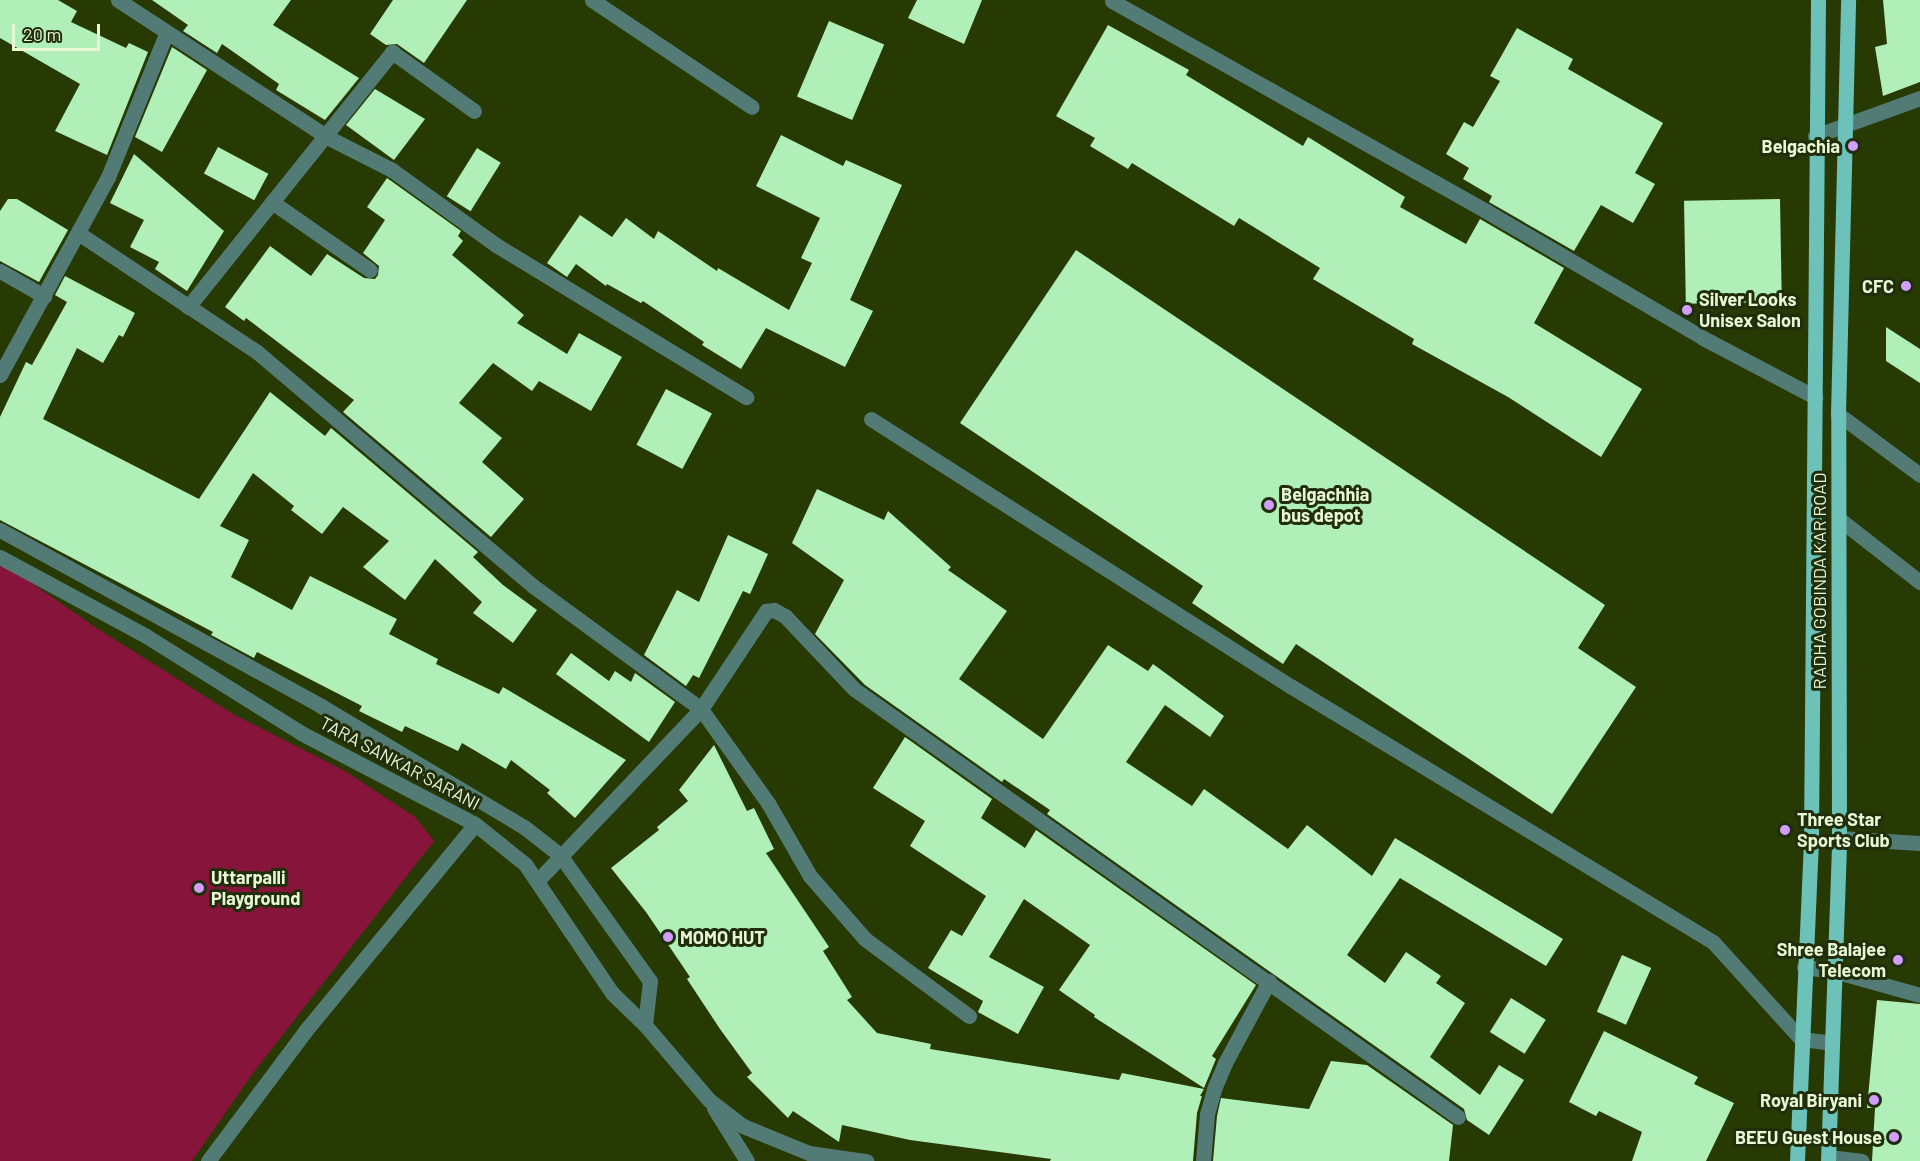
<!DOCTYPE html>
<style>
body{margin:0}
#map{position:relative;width:1920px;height:1161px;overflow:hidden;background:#273a04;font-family:Barlow,sans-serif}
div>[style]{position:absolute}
.green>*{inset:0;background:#87143b}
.building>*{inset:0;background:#b0efb8;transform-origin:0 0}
.service>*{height:15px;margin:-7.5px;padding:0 7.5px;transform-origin:7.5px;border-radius:7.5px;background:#537b76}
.minor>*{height:15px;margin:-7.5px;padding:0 7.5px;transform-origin:7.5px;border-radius:7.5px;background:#537b76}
.tertiary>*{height:15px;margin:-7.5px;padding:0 7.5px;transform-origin:7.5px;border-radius:7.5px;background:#537b76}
.primary>*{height:15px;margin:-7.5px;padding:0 7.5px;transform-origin:7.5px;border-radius:7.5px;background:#6cc1b9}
.dots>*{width:16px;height:16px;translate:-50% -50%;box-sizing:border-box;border:3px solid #212e0b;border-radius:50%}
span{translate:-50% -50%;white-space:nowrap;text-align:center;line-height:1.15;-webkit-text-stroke:6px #212e0b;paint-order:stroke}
.poi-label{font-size:18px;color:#e8f8d5;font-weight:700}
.right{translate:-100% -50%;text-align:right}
.left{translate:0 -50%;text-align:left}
.street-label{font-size:18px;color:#e8f8d5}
.scale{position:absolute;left:12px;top:24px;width:88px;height:27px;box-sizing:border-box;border:3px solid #e8f8d5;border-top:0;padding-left:8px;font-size:18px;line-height:21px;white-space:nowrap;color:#e8f8d5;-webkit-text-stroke:4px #212e0b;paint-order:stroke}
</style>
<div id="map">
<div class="green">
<i style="clip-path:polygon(0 561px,98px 629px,233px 714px,345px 771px,415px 817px,434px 841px,253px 1073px,192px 1161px,0 1161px)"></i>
</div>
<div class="building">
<i style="clip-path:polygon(0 0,58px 0,77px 11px,71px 22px,126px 48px,129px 43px,148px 52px,107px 155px,55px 131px,80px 84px,0 38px)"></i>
<i style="clip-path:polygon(152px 0,291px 0,273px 25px,359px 78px,325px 120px,276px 90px,279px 84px,222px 44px,217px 53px,183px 31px,188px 25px)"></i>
<i style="clip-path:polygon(393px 0,467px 0,424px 63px,397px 44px,386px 45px,370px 34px)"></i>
<i style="clip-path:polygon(917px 0,982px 0,964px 44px,908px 18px)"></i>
<i style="clip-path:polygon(1883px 0,1920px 0,1920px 82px,1883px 96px,1875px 47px,1887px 44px)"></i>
<i style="left:829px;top:21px;width:60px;height:82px;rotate:23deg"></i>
<i style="clip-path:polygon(1108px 25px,1189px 70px,1186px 75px,1303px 146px,1308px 137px,1405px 197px,1400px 207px,1466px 244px,1480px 219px,1564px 268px,1534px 323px,1642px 389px,1601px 457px,1508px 397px,1412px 344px,1414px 339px,1313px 279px,1320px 268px,1239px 218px,1234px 226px,1132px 163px,1128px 169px,1090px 146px,1095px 138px,1056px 116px)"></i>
<i style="clip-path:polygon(1517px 28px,1573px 59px,1568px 69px,1663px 123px,1635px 173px,1655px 184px,1633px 223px,1601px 205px,1574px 251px,1489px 202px,1492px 196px,1463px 179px,1469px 168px,1446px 154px,1464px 122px,1473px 127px,1500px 81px,1490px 76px)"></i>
<i style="clip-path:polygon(172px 47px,207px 70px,162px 152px,135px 137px)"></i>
<i style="clip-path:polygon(375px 89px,425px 119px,394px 160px,346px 125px)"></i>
<i style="clip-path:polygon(781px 135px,843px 166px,846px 160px,902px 185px,850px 300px,873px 311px,845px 367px,766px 328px,741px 369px,702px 345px,704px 342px,643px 301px,641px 303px,607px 284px,606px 286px,576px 264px,567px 277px,547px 263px,580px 215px,612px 237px,626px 218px,654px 239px,658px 231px,717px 271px,718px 268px,789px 310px,812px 263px,801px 258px,820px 218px,756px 186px)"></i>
<i style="left:218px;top:147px;width:57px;height:30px;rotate:28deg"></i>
<i style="left:477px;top:148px;width:28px;height:57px;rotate:32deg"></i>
<i style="clip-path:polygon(134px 154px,224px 231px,187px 291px,155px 269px,159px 262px,130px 247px,144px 220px,110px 203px)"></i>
<i style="clip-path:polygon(387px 178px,461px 231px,458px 236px,463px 241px,452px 255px,524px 315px,517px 323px,567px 354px,579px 333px,622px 357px,591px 411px,539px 381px,532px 391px,493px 363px,459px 403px,502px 438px,482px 462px,524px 499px,491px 537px,343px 412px,354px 400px,246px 318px,244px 321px,225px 307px,270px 246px,311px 276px,327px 254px,364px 278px,375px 279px,378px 275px,379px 266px,363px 253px,385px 220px,367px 207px)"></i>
<i style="clip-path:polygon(8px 199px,17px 199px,68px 230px,39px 282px,0 261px,0 211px)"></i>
<i style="left:1780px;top:199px;width:103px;height:96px;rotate:89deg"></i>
<i style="clip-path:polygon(1076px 250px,1605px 605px,1578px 648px,1636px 687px,1552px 814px,1296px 644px,1283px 664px,1192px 603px,1203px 586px,960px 423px)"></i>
<i style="clip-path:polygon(65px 276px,135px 313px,123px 337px,119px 335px,103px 363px,77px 348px,43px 419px,199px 499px,270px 392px,325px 436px,331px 428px,478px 552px,473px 557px,503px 585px,537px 610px,513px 643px,473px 613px,482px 602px,435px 559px,405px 600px,363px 567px,389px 541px,343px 507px,322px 534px,291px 510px,294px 506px,253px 473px,220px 526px,249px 540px,231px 577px,292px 610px,310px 576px,397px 619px,389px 634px,438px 659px,436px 664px,499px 694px,503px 687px,626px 760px,575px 818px,547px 793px,550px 790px,511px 760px,506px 769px,462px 743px,458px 751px,405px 726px,402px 732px,359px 711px,362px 706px,257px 652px,254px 658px,211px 635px,213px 632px,0 520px,0 417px,26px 362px,32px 365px,67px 302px,55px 295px)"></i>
<i style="clip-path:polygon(1886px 327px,1920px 349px,1920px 383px,1886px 361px)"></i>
<i style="left:666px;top:389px;width:52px;height:63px;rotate:28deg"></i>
<i style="clip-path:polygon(817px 489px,884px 520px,888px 511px,951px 567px,948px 570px,1007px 611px,959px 679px,1043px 739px,1108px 645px,1148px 671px,1153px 664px,1224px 716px,1210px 737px,1165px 705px,1126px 762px,1192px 806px,1204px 789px,1288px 849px,1307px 825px,1372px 876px,1395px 838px,1563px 939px,1546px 966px,1400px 878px,1347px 955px,1385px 983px,1406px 952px,1441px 976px,1436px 983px,1465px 1003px,1430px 1057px,1480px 1095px,1499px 1065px,1524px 1080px,1489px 1135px,1467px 1120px,1464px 1109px,1047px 814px,1050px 810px,1004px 779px,1002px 782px,865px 685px,815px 634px,844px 580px,792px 543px)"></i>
<i style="clip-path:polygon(728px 535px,768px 554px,750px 594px,743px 591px,699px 678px,693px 675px,686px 686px,644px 655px,677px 590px,699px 602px)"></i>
<i style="clip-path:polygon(571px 653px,609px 681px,615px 671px,631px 682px,635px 673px,675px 702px,649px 742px,556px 674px)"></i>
<i style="clip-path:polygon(905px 737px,992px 799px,981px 818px,1025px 848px,1036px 830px,1256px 985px,1212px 1056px,1216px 1059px,1204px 1088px,1094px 1017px,1095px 1015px,1059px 990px,1090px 945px,1024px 899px,989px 957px,1044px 987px,1018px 1034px,978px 1012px,983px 1001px,928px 968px,951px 930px,962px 936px,986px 896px,910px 846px,925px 821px,873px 788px)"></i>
<i style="clip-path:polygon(714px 745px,747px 811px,754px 808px,774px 849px,766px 853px,829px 947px,823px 951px,852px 997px,847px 1000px,877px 1033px,931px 1044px,930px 1049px,1119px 1080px,1122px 1073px,1204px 1089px,1200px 1096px,1202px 1096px,1197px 1113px,1193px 1161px,1050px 1161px,1051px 1159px,910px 1140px,842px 1125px,839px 1142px,793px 1111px,788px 1118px,747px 1077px,752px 1073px,720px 1029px,687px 979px,690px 977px,646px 912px,611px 868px,659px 830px,657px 827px,688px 801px,679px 790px)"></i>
<i style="left:1622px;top:955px;width:32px;height:62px;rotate:24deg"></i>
<i style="left:1511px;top:998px;width:41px;height:40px;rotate:32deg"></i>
<i style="clip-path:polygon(1877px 1000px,1920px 1004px,1920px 1161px,1872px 1161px,1875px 1108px,1867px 1108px)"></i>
<i style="clip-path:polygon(1604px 1031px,1698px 1077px,1694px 1084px,1734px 1103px,1706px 1161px,1632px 1161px,1642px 1132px,1599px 1111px,1596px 1116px,1569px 1102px)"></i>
<i style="clip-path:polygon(1331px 1061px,1367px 1065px,1453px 1125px,1449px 1161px,1213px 1161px,1217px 1116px,1221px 1098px,1309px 1109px)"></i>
</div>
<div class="service">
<i style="left:592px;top:0;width:192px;rotate:33.8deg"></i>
</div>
<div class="minor">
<i style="left:118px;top:0;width:250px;rotate:33.2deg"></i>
<i style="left:327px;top:137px;width:73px;rotate:26.9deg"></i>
<i style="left:392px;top:170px;width:128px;rotate:35.8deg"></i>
<i style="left:496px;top:245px;width:293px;rotate:31.3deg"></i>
<i style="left:1112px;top:1px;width:429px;rotate:29.3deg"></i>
<i style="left:1486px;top:211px;width:251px;rotate:30.3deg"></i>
<i style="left:1703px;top:338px;width:127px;rotate:27.8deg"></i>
<i style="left:1815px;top:136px;width:112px;rotate:-19.9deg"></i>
<i style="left:272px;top:202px;width:119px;rotate:34.8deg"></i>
<i style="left:78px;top:233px;width:215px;rotate:33.6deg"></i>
<i style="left:257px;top:352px;width:362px;rotate:40.3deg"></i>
<i style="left:533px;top:586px;width:208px;rotate:36.2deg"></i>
<i style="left:701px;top:709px;width:238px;rotate:133.6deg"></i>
<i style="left:0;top:271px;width:51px;rotate:29.6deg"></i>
<i style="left:188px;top:307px;width:327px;rotate:-51.3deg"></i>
<i style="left:392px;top:52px;width:101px;rotate:35.7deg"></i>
<i style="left:0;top:375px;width:226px;rotate:-61.4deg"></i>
<i style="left:108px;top:177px;width:154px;rotate:-67.9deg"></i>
<i style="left:1838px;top:414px;width:102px;rotate:36.6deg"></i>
<i style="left:871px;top:419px;width:499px;rotate:32.5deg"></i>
<i style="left:1292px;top:687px;width:492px;rotate:31.2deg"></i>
<i style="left:1713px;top:942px;width:131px;rotate:47.8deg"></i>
<i style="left:1801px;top:1039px;width:31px;rotate:7deg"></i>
<i style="left:1839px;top:519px;width:103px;rotate:37.9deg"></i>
<i style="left:1839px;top:838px;width:81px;rotate:3.5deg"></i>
<i style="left:1804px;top:967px;width:30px;rotate:8deg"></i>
<i style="left:1834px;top:971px;width:89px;rotate:15.6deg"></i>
<i style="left:969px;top:1016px;width:129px;rotate:-143.5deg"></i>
<i style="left:865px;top:939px;width:84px;rotate:-131.1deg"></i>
<i style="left:810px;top:876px;width:84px;rotate:-119.9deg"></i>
<i style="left:768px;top:803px;width:115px;rotate:-125.5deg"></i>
<i style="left:701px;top:709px;width:118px;rotate:-56.4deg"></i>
<i style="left:766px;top:611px;width:8px;rotate:-7deg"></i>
<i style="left:774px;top:610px;width:13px;rotate:29deg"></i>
<i style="left:785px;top:616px;width:100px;rotate:46.6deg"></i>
<i style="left:854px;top:689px;width:740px;rotate:35.32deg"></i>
<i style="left:1829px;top:1157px;width:33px;rotate:7deg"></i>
<i style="left:1203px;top:1161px;width:47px;rotate:-85.1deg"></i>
<i style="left:1207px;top:1114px;width:26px;rotate:-74deg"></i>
<i style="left:1214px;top:1089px;width:28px;rotate:-67deg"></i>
<i style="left:1225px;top:1063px;width:93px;rotate:-61.8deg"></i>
</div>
<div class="tertiary">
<i style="left:0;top:530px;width:366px;rotate:28.7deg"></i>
<i style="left:321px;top:706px;width:236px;rotate:30.8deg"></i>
<i style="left:524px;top:827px;width:46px;rotate:37.9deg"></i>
<i style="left:560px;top:855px;width:155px;rotate:54.5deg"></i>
<i style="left:650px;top:981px;width:44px;rotate:96.5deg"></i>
<i style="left:0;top:557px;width:166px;rotate:28.4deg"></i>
<i style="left:146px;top:636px;width:183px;rotate:32deg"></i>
<i style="left:301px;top:733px;width:196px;rotate:27.6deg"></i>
<i style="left:475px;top:824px;width:64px;rotate:38.7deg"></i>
<i style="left:525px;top:864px;width:156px;rotate:56deg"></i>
<i style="left:612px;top:993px;width:46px;rotate:44.1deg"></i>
<i style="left:645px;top:1025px;width:99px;rotate:49.5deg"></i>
<i style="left:709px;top:1100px;width:43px;rotate:37.4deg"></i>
<i style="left:743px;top:1126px;width:71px;rotate:22.2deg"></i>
<i style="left:809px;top:1153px;width:58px;rotate:8deg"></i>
<i style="left:714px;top:1108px;width:62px;rotate:58.1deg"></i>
<i style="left:208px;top:1161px;width:164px;rotate:-53.2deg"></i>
<i style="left:306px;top:1030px;width:266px;rotate:-50.6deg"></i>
</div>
<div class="primary">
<i style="left:1797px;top:1161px;width:324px;rotate:-87.5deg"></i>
<i style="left:1811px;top:837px;width:837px;rotate:-89.52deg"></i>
<i style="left:1828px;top:1161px;width:323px;rotate:-88deg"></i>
<i style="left:1839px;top:838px;width:424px;rotate:-90.1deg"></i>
<i style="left:1838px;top:414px;width:414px;rotate:-88.6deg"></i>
</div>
<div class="dots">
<i style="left:1853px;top:146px;background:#d19dfe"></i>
<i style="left:1906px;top:286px;background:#d19dfe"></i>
<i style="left:1687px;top:310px;background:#d19dfe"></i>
<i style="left:1269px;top:505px;background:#d19dfe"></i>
<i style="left:1785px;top:830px;background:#d19dfe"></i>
<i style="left:199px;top:888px;background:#d19dfe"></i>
<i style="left:668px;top:937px;background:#d19dfe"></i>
<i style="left:1898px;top:960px;background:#d19dfe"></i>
<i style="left:1874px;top:1100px;background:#d19dfe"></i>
<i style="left:1894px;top:1137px;background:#d19dfe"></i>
</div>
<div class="poi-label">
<span class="right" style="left:1840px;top:146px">Belgachia</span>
<span class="right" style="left:1894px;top:286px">CFC</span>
<span class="left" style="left:1699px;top:310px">Silver Looks<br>Unisex Salon</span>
<span class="left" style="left:1281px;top:505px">Belgachhia<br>bus depot</span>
<span class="left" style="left:1797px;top:830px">Three Star<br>Sports Club</span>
<span class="left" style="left:211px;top:888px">Uttarpalli<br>Playground</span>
<span class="left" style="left:680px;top:937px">MOMO HUT</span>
<span class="right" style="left:1886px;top:960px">Shree Balajee<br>Telecom</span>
<span class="right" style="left:1862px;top:1100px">Royal Biryani</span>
<span class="right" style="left:1882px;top:1137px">BEEU Guest House</span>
</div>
<div class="street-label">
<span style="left:1819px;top:581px;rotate:-90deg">RADHA GOBINDA KAR ROAD</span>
<span style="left:400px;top:763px;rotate:28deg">TARA SANKAR SARANI</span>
</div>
<div class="scale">20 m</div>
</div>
